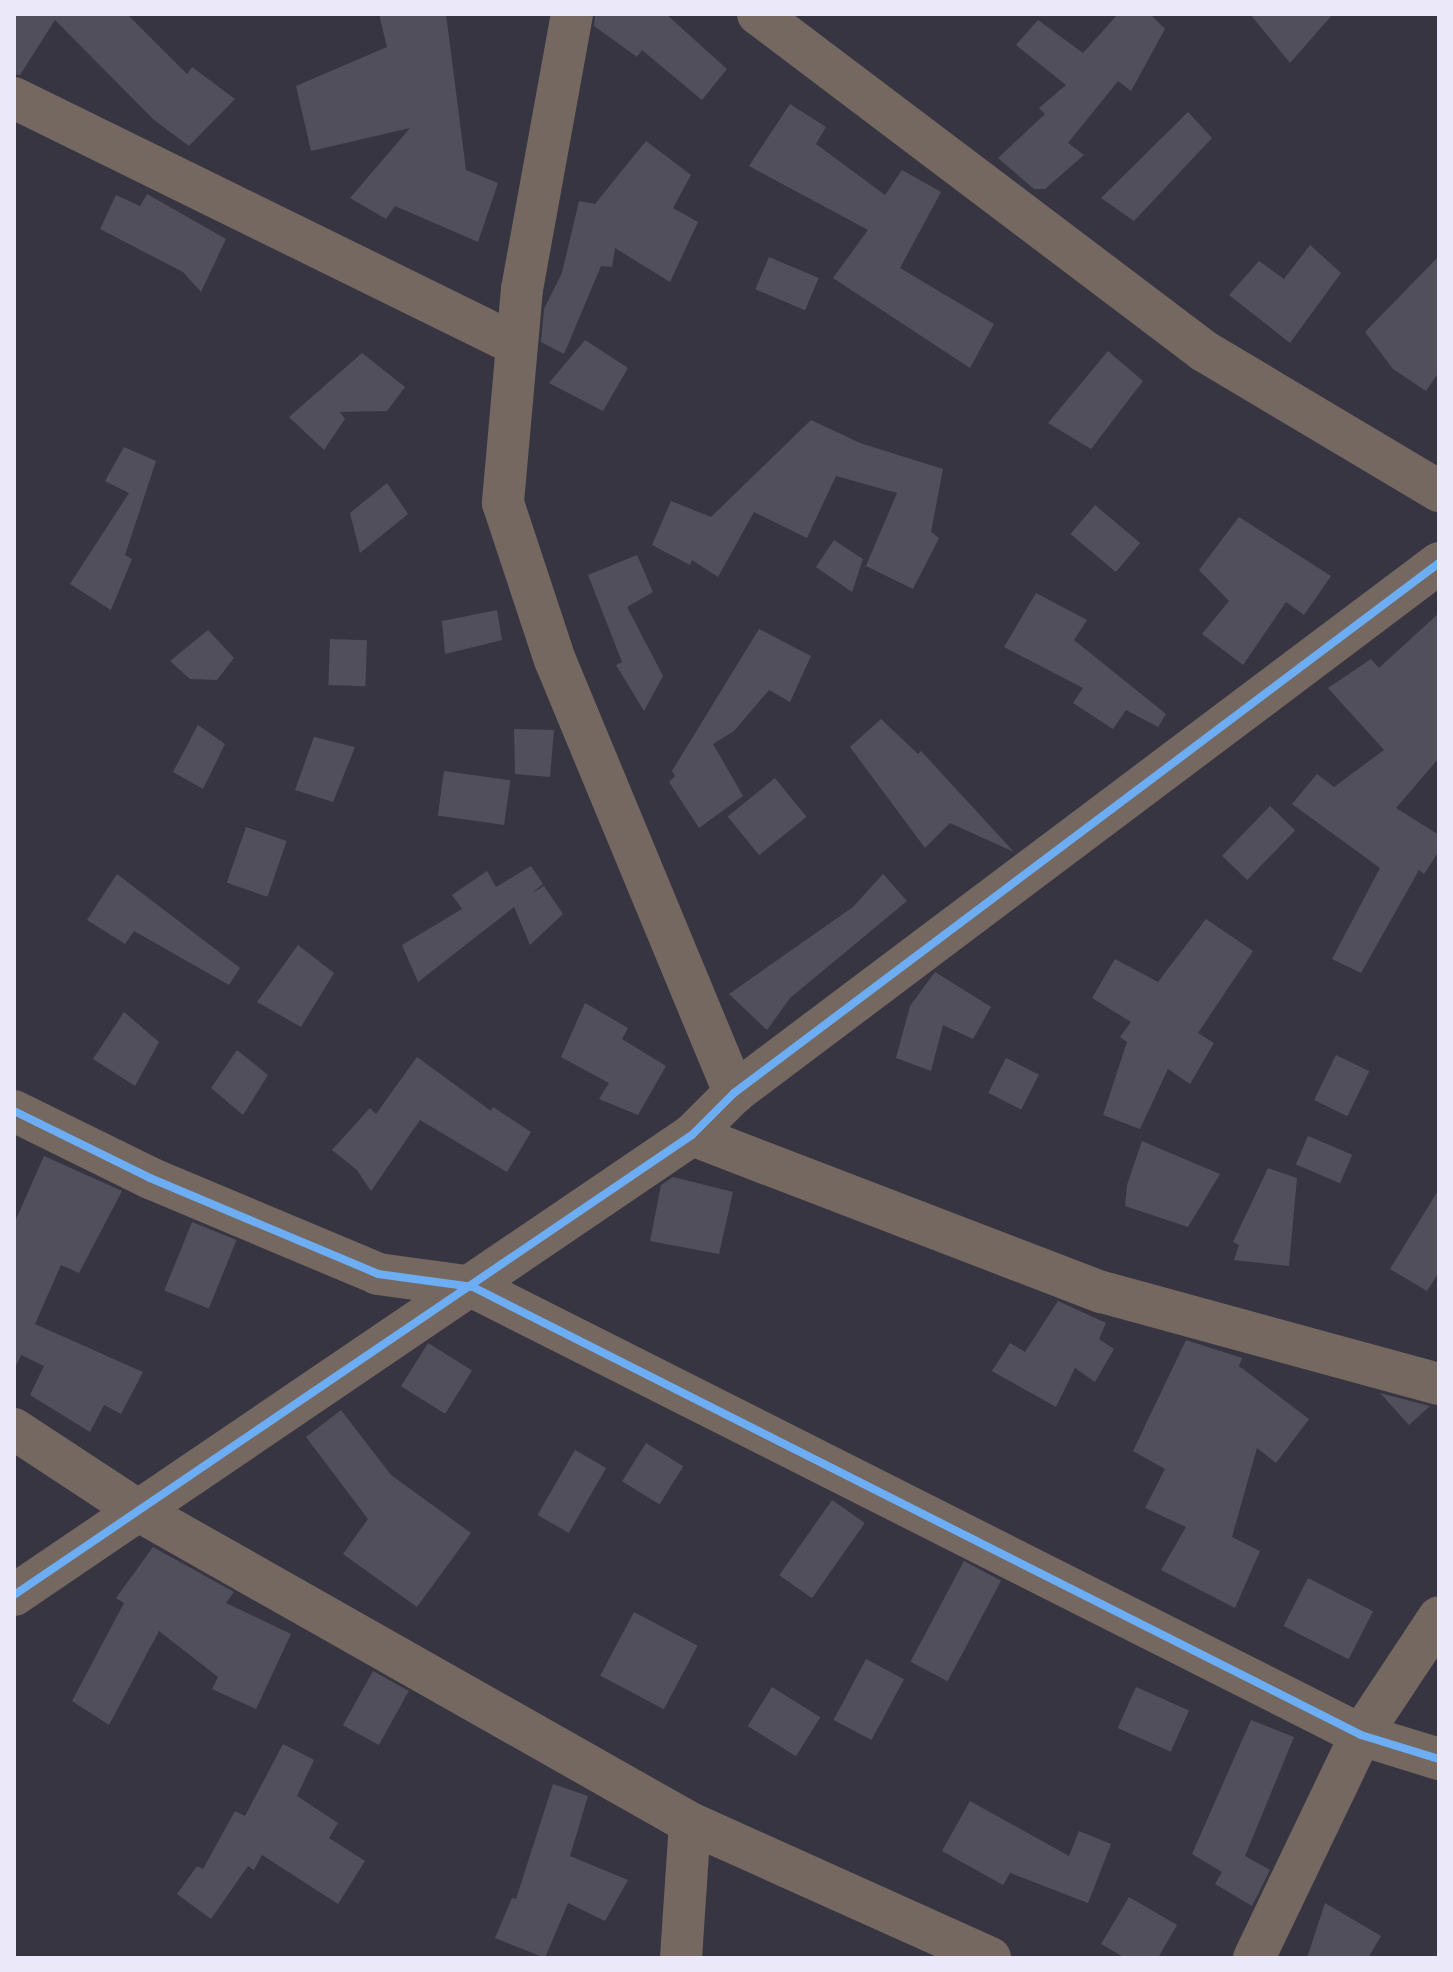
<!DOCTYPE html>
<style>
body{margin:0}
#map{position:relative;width:1453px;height:1972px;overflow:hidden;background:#383543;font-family:Ubuntu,sans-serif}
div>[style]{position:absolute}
.building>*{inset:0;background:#514f5b;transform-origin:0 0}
.minor>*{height:42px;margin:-21px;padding:0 21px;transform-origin:21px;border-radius:21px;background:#746861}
.cycleway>*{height:8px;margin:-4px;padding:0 4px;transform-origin:4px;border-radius:4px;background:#6dadf4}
span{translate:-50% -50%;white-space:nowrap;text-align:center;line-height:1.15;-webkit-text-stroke:6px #342f49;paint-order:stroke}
.frame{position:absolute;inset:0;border:16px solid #ebe8f9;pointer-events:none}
</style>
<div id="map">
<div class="building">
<i style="clip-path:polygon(14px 14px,127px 14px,187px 74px,192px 67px,235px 99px,189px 146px,154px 120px,55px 20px,20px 75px,14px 74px)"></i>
<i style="clip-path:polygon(379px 14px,446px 14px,466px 170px,498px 183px,478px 242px,395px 206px,386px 219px,350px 198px,410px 128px,311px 151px,296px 86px,387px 47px)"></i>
<i style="clip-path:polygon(595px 14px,666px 14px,727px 69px,702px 100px,642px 50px,637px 57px,594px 26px)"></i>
<i style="clip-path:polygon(1118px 14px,1150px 14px,1165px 29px,1131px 91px,1118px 81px,1068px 143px,1084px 155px,1045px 189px,1034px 189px,998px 158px,1045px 114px,1039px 108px,1066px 85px,1016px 45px,1038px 20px,1083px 53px)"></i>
<i style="clip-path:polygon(1250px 14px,1333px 14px,1290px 63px)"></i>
<i style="clip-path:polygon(790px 104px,826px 127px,816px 144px,885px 195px,902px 170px,941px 192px,900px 268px,994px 324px,970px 368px,833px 278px,868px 230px,749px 166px)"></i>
<i style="clip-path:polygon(1188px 112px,1212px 138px,1134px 221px,1101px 198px)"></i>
<i style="clip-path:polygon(646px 141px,691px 175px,673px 208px,698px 222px,670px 282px,615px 248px,612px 267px,601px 266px,564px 354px,541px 342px,544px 309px,562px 273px,579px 201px,595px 204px)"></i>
<i style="clip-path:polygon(147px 194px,226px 239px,201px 292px,183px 272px,100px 229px,116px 195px,140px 206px)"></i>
<i style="clip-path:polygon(1310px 245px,1341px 273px,1290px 343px,1229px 295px,1259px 261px,1284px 279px)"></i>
<i style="clip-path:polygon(1439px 256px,1439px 372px,1426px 391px,1393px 369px,1365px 332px)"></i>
<i style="left:769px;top:257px;width:54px;height:35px;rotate:23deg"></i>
<i style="clip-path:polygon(585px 340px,628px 368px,603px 411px,549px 383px)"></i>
<i style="clip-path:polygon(1108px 351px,1143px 381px,1091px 449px,1048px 423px)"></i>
<i style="clip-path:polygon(362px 353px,405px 387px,387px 411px,340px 412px,345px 419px,324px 450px,289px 417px)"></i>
<i style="clip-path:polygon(811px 420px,860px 443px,943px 469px,931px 532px,939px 538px,913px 589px,866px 566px,897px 493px,836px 476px,807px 538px,754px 512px,718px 577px,692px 560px,690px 565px,652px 545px,671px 501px,711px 517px)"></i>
<i style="clip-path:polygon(124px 447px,156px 461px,125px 555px,132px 559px,111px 610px,70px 584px,129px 493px,105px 481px)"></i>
<i style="clip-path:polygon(387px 483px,408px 514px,360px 553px,350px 513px)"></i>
<i style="left:1095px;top:505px;width:59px;height:38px;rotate:40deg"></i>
<i style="clip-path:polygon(1239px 517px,1331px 576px,1304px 615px,1286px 602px,1243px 665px,1202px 634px,1229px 601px,1199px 570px)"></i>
<i style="clip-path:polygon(834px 540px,863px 559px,852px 592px,816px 567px)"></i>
<i style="clip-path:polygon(637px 555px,653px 592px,627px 607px,663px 676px,644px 711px,616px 665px,622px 662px,588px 575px)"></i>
<i style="clip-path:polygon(1036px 593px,1087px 620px,1074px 640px,1166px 714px,1158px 727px,1126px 710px,1113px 729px,1073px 703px,1083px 688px,1004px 647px)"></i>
<i style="clip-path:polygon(497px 610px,502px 640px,445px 654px,442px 621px)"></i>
<i style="clip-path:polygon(1439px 613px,1439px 758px,1396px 808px,1439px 835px,1439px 851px,1424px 874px,1419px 870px,1361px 973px,1332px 959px,1380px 868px,1292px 804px,1317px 774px,1334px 787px,1384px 750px,1328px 688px,1371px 659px,1379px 668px)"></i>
<i style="clip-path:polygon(759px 629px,811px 656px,790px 702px,769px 690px,734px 731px,713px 744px,743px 796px,699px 828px,669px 782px,675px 776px,672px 771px)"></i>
<i style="clip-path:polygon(208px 630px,234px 658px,217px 680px,190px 679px,170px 661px)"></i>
<i style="left:330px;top:639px;width:37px;height:46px;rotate:2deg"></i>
<i style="clip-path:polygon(881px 719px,918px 754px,921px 751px,1014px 852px,950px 823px,925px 848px,850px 747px)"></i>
<i style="clip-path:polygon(198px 725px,225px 744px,203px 789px,173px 772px)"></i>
<i style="clip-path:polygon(514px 729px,554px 730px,550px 777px,515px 774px)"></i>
<i style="clip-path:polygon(314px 737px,355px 747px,333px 802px,295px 790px)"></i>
<i style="left:444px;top:771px;width:67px;height:45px;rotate:8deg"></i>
<i style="left:775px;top:778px;width:50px;height:61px;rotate:51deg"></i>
<i style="left:1270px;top:806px;width:35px;height:69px;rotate:44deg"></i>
<i style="left:246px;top:827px;width:43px;height:59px;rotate:19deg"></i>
<i style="clip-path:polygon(531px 866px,543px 884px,532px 893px,544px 886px,563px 914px,530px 945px,514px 907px,418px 982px,402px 945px,462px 909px,452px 895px,487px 871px,496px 887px)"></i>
<i style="clip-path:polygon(117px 874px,240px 968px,229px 985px,134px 931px,125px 944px,87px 920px)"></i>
<i style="clip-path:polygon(883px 874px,907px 901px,790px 998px,767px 1030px,729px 994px,853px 907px)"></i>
<i style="clip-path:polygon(1206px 919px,1253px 951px,1198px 1033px,1214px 1043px,1190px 1084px,1168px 1069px,1140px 1129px,1103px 1115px,1127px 1042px,1120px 1037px,1131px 1022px,1092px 998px,1115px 959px,1158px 982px)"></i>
<i style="clip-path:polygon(298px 945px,334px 973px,301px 1027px,257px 1002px)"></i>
<i style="clip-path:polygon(935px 972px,991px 1007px,973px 1039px,943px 1025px,931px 1071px,896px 1058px,910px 1006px)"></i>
<i style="clip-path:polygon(585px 1003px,628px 1028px,622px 1039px,666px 1066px,638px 1115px,599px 1099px,609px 1083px,561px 1057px)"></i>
<i style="clip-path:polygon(124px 1012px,159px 1042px,135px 1086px,93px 1059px)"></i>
<i style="clip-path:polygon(237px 1050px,268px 1075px,243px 1115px,211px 1088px)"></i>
<i style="left:1336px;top:1055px;width:37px;height:50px;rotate:26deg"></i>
<i style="clip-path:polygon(417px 1057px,491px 1111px,493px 1107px,531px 1132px,507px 1172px,420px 1120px,371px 1191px,357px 1170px,332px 1150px,370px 1108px,376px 1114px)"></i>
<i style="left:1006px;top:1058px;width:37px;height:39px;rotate:27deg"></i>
<i style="left:1308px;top:1136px;width:48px;height:31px;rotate:23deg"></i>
<i style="clip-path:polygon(1142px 1141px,1220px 1174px,1188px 1227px,1125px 1206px,1127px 1185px)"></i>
<i style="clip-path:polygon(44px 1156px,122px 1191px,79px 1273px,61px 1265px,35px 1324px,143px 1372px,121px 1414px,104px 1405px,90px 1432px,30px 1395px,44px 1366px,21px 1355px,14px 1370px,14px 1224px)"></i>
<i style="clip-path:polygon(1268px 1168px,1297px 1178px,1289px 1266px,1234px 1260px,1239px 1245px,1233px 1242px)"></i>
<i style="clip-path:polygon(673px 1177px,733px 1192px,719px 1254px,650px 1241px,661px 1185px)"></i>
<i style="clip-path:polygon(1439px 1189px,1439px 1272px,1427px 1291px,1390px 1269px)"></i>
<i style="left:192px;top:1222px;width:48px;height:74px;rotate:22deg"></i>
<i style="clip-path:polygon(1058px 1301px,1106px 1323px,1099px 1339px,1114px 1349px,1095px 1382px,1075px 1368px,1056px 1407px,992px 1371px,1010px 1343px,1025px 1352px)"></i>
<i style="clip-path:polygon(1186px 1340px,1242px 1358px,1239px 1366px,1309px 1419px,1276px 1463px,1257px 1448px,1232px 1537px,1260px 1551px,1235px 1608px,1161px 1570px,1186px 1527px,1145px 1508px,1165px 1469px,1133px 1451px)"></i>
<i style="left:428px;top:1343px;width:52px;height:51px;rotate:32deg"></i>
<i style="clip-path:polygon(1380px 1393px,1430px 1406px,1409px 1425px)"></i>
<i style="clip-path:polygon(341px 1410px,391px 1475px,471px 1533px,417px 1607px,343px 1554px,368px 1519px,306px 1437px)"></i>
<i style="left:646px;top:1443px;width:44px;height:45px;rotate:32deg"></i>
<i style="left:575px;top:1450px;width:36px;height:75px;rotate:30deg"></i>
<i style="left:832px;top:1500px;width:40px;height:92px;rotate:35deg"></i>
<i style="clip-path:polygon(153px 1547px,234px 1592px,226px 1603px,291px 1634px,256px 1709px,212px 1689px,218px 1677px,159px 1631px,109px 1725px,72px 1701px,124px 1603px,116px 1598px)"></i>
<i style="left:964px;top:1561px;width:42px;height:114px;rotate:28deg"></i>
<i style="left:1308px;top:1578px;width:73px;height:54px;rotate:27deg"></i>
<i style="left:634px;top:1612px;width:72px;height:72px;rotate:28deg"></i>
<i style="left:866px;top:1659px;width:43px;height:69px;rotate:28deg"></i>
<i style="left:373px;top:1671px;width:41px;height:62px;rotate:29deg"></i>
<i style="left:772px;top:1687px;width:57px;height:46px;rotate:32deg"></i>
<i style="left:1136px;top:1687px;width:58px;height:45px;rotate:24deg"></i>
<i style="clip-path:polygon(1251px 1720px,1294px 1737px,1245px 1856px,1270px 1870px,1252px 1906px,1215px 1884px,1222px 1872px,1192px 1854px)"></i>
<i style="clip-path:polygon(283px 1744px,314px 1760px,297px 1796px,338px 1823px,329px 1838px,365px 1861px,338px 1904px,262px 1855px,254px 1870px,248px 1866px,211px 1919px,177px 1894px,197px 1866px,203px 1869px,235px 1811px,245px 1816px)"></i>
<i style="clip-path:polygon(553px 1784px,588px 1796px,570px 1856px,628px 1880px,605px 1921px,568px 1903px,545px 1958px,495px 1938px,512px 1898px,516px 1899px)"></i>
<i style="clip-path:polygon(970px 1801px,1069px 1856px,1079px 1831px,1111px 1844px,1088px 1903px,1010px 1873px,1003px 1885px,942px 1851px)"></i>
<i style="clip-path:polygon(1129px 1897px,1177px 1925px,1158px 1958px,1125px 1958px,1101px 1944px)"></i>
<i style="clip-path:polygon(1325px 1903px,1381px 1936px,1368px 1958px,1307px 1958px)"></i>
</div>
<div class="minor">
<i style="left:572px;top:14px;width:280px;rotate:100.3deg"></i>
<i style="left:522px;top:289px;width:215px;rotate:95.1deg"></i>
<i style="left:503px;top:503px;width:165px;rotate:71.7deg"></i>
<i style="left:555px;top:660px;width:469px;rotate:67.5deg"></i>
<i style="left:758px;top:14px;width:559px;rotate:37.07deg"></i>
<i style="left:1204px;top:351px;width:274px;rotate:30.8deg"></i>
<i style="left:14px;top:98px;width:560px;rotate:26.15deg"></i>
<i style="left:14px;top:1111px;width:152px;rotate:26.2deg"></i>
<i style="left:150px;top:1178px;width:247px;rotate:22.8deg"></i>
<i style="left:378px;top:1274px;width:96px;rotate:7.8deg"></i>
<i style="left:473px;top:1287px;width:995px;rotate:26.77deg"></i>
<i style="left:1361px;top:1735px;width:82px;rotate:17.1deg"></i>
<i style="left:692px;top:1135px;width:439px;rotate:21deg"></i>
<i style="left:1102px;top:1292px;width:349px;rotate:15.3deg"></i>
<i style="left:14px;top:1429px;width:149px;rotate:33.3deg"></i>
<i style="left:139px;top:1511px;width:633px;rotate:29.52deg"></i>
<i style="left:690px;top:1823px;width:329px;rotate:24.2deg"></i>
<i style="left:14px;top:1595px;width:819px;rotate:-34.16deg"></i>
<i style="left:692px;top:1135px;width:59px;rotate:-45deg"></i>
<i style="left:734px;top:1093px;width:882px;rotate:-36.93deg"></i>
<i style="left:681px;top:1958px;width:135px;rotate:-86.2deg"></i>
<i style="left:1254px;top:1958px;width:247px;rotate:-64.4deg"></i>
<i style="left:1361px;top:1735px;width:141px;rotate:-56.5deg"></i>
</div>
<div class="cycleway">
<i style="left:14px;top:1111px;width:152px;rotate:26.2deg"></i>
<i style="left:150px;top:1178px;width:247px;rotate:22.8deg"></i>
<i style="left:378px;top:1274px;width:96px;rotate:7.8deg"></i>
<i style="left:473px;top:1287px;width:995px;rotate:26.77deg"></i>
<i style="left:1361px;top:1735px;width:82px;rotate:17.1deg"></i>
<i style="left:14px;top:1595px;width:819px;rotate:-34.16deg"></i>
<i style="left:692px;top:1135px;width:59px;rotate:-45deg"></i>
<i style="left:734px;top:1093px;width:882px;rotate:-36.93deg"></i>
</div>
<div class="frame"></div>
</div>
